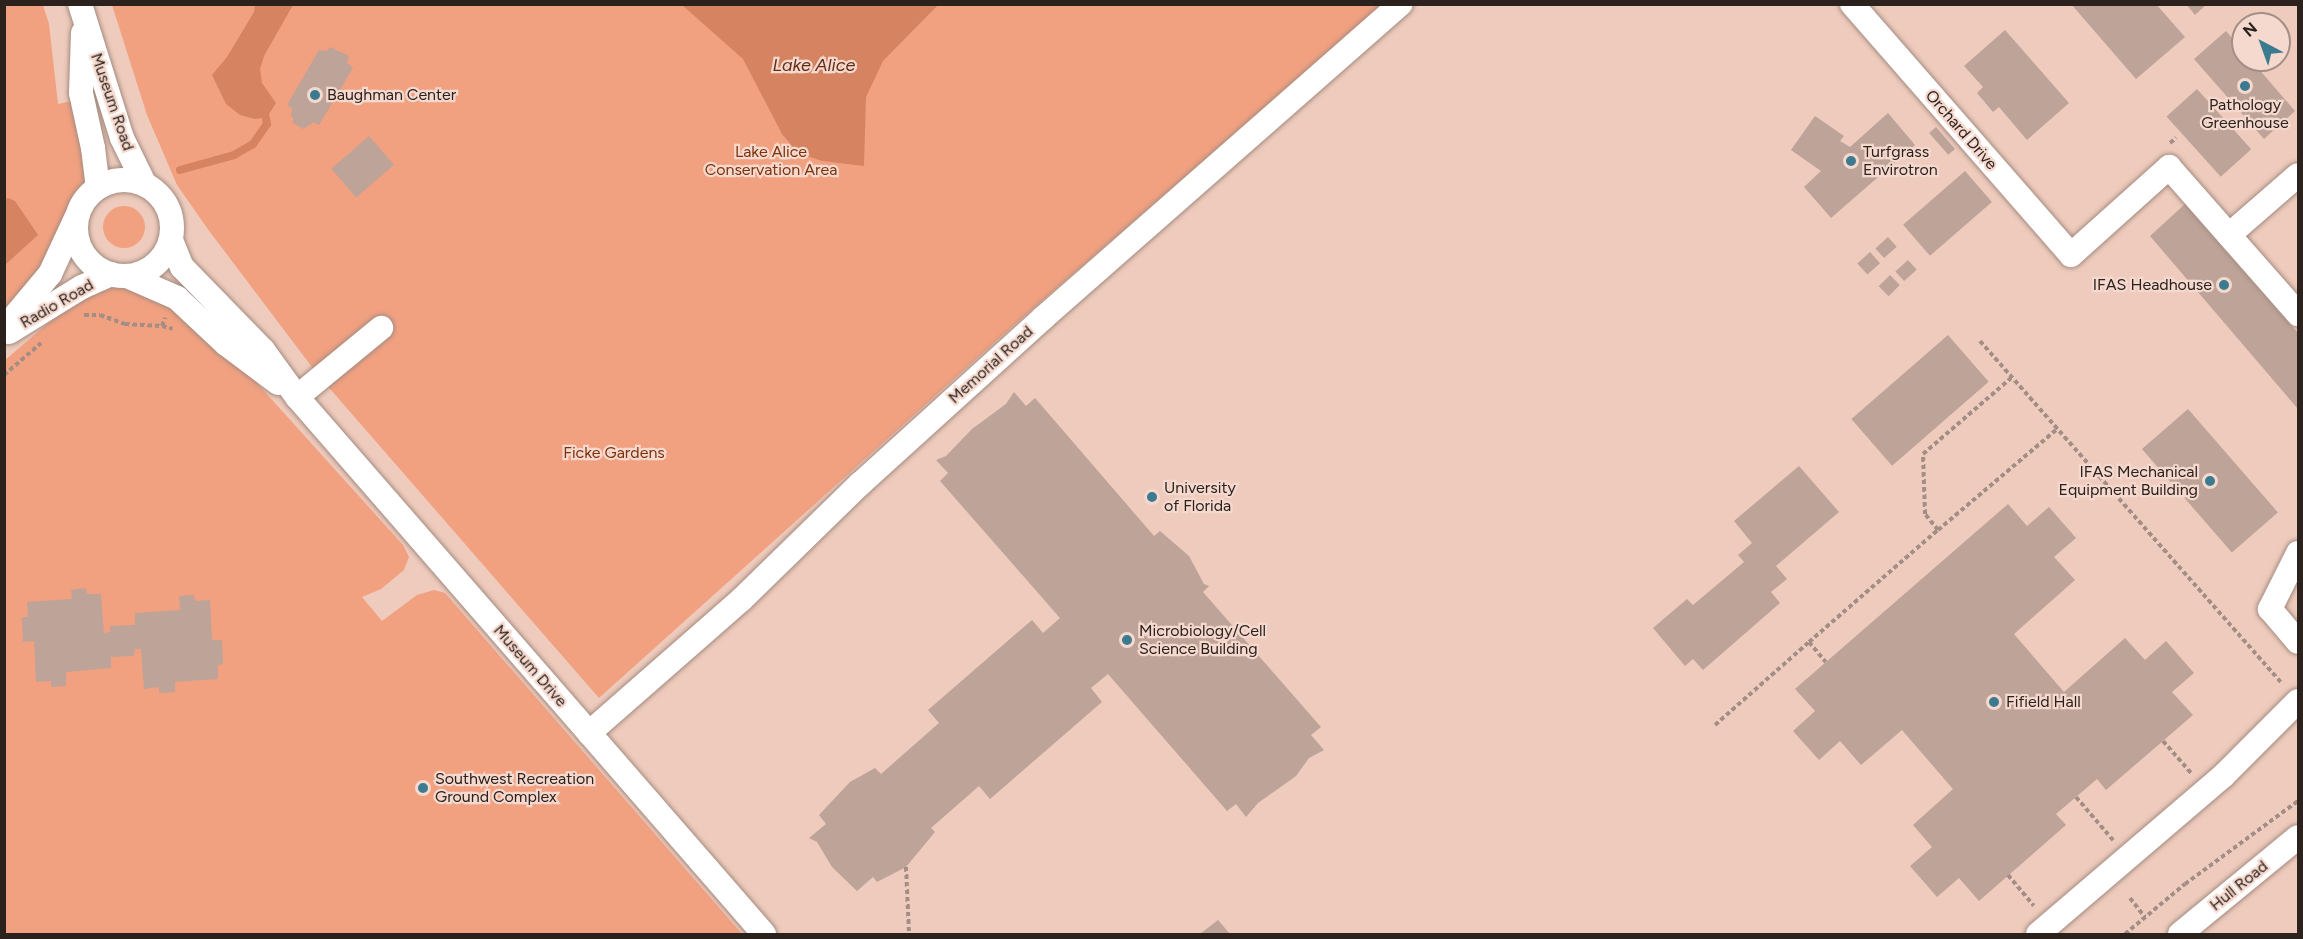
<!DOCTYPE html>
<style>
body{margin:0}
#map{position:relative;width:2303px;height:939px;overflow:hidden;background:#f5d9ce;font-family:Figtree,sans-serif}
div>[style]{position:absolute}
.built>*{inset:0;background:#eecbbc}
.green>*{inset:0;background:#f1a180}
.round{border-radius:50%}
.water>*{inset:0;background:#d58361}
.stream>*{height:8px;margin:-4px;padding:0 4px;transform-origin:4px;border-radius:4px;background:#d58361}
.building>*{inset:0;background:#bda398;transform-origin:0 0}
.path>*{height:4px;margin-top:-2px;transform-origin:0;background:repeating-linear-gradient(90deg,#a38e86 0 4.5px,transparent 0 7.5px)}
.roads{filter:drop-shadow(0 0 2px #a48b80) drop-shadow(0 0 2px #a48b80)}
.minor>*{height:24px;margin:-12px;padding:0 12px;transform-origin:12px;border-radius:12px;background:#fff}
.minor>.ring{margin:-12px;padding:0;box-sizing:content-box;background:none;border:24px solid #fff;border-radius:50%}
.dots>*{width:16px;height:16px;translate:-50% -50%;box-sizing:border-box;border:3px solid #f5d9ce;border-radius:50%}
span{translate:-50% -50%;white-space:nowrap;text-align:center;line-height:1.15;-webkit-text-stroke:4.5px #f5d9ce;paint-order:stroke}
.poi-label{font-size:16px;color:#2b211d}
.left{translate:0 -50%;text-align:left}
.right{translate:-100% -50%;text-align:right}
.street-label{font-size:16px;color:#2b211d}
.park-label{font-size:16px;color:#7d320c}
.water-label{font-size:18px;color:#642e16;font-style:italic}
.frame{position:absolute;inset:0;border:6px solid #2b211d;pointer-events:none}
.north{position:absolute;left:2231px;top:12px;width:60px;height:60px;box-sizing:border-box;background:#f5d9ce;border:2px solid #a48f87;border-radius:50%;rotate:319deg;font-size:16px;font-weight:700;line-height:24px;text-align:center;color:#2b211d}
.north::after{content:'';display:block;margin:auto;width:21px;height:27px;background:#3b7a8f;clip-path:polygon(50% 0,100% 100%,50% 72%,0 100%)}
</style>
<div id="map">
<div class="built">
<i style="clip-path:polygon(evenodd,5px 5px,2298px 5px,2298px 934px,5px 934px,5px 5px,2243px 24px,2279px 24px,2279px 60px,2243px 60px,2243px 24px)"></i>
</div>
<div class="green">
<i style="clip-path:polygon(5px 5px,43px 5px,49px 24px,58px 104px,76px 100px,87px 165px,85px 181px,71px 203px,56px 247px,28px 285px,5px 308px)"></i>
<i style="clip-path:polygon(112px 5px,1383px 5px,1013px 326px,599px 698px,318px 375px,207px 228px,177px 185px,147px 115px)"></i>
<i class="round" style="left:103px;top:206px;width:42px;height:42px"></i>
<i style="clip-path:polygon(112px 284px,155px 295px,248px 373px,403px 545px,409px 557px,404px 570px,381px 589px,362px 597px,382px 621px,417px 595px,434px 590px,445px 593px,742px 934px,5px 934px,4px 361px,82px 294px)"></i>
</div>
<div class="water">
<i style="clip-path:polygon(255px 5px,293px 5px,264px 56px,260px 69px,262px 83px,276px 103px,267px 117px,255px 119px,240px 115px,226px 104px,212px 75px,227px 57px,254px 12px)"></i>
<i style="clip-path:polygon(682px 5px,938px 5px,883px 61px,866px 97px,864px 166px,822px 161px,798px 153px,782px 134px,743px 59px)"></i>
<i style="clip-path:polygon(8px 198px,15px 201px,38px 235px,5px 265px,4px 200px)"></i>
</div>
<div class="stream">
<i style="left:180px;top:170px;width:56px;rotate:-15.5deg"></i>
<i style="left:234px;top:155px;width:22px;rotate:-30deg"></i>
<i style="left:253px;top:144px;width:24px;rotate:-55deg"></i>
<i style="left:267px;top:124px;width:16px;rotate:-101deg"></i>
</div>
<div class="building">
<i style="clip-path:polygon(2071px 4px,2156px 4px,2185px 37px,2136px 79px)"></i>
<i style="clip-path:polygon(2186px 4px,2207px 4px,2195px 15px)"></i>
<i style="clip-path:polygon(2005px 30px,2069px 103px,2027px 140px,1999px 107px,1993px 112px,1977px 93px,1983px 87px,1964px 66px)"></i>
<i style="clip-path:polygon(2226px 31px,2243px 51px,2243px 60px,2251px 60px,2295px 111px,2264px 139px,2194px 59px)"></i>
<i style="clip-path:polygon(330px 47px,349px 56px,347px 63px,353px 68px,319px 125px,314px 122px,303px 129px,292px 122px,294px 118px,291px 116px,292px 108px,287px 105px,319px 50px,327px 51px)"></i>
<i style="left:2197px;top:89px;width:81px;height:41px;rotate:48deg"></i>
<i style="clip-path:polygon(1888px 113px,1915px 145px,1831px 218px,1804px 187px,1821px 171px,1791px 150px,1815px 116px,1844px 136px,1840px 141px,1850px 147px)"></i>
<i style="left:1936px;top:127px;width:29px;height:9px;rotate:49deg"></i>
<i style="left:369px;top:136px;width:38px;height:50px;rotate:49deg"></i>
<i style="left:1965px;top:171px;width:41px;height:82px;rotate:49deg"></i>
<i style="clip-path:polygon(2185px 204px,2298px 333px,2298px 409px,2150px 236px)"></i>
<i style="left:1888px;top:237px;width:13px;height:17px;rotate:48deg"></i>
<i style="left:1870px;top:252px;width:15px;height:17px;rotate:48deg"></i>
<i style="left:1908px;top:260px;width:13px;height:17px;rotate:48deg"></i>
<i style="left:1890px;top:275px;width:14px;height:16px;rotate:45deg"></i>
<i style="left:1948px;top:335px;width:62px;height:128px;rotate:49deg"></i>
<i style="clip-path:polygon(1014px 392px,1026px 406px,1035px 398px,1154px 536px,1160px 531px,1189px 556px,1204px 584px,1209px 586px,1203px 592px,1321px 727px,1311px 735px,1324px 750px,1309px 758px,1296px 776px,1258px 803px,1246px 817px,1236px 804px,1227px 811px,1108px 674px,1091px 688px,1102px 702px,990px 799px,979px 786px,931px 828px,935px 832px,906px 867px,877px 882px,873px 877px,857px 891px,832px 867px,817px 842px,809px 838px,826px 824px,819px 815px,850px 782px,875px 768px,881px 774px,939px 723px,928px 710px,1032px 620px,1043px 633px,1060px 618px,940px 481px,948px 473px,936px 460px,946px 456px,972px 429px,1006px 404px)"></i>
<i style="left:2188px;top:409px;width:137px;height:61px;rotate:49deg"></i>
<i style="clip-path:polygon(1799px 466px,1839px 512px,1776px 566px,1787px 579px,1771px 592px,1780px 603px,1703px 670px,1693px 659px,1685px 666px,1653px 628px,1687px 599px,1693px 605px,1744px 562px,1738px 555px,1752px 543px,1734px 521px)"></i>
<i style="clip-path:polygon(2008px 504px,2027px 526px,2049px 507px,2076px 538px,2054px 557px,2075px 580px,2014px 634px,2064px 692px,2125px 638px,2145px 660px,2166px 641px,2194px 673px,2172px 692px,2193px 715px,2106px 790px,2097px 779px,2056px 814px,2066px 825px,1979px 901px,1959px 878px,1937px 897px,1910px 866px,1932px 847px,1913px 825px,1953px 789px,1902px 730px,1861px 765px,1840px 741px,1819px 760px,1793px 731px,1815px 711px,1795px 689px)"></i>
<i style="clip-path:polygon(86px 588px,87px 594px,101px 594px,104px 633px,110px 632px,110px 626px,135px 625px,135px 613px,180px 610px,179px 596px,194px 595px,195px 601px,210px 600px,212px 640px,222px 640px,223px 664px,218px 665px,218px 679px,175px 682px,175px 692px,159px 693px,159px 687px,144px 689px,141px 649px,135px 649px,134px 656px,111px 657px,111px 668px,66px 672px,66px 686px,51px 687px,51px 681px,36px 682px,34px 641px,23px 642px,22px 617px,28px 617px,27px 602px,72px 599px,71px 590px)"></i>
<i style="clip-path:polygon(1218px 920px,1230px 934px,1200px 934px)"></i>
</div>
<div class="path">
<i style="left:2170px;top:143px;width:8px;rotate:-40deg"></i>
<i style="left:84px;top:315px;width:16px"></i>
<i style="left:100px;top:315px;width:27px;rotate:20deg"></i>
<i style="left:125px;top:324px;width:37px;rotate:3deg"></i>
<i style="left:162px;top:326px;width:9px;rotate:-69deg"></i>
<i style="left:162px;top:326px;width:11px;rotate:15deg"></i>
<i style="left:1980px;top:341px;width:457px;rotate:48.6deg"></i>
<i style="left:4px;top:375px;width:49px;rotate:-40.9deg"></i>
<i style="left:1938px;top:530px;width:156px;rotate:-40.3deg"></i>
<i style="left:1809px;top:642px;width:171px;rotate:-41deg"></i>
<i style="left:1938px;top:530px;width:21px;rotate:-129deg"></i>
<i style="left:1925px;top:514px;width:60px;rotate:-91.9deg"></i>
<i style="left:1923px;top:454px;width:116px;rotate:-40.8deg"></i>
<i style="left:1715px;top:725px;width:125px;rotate:-41.4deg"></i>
<i style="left:1809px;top:642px;width:26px;rotate:50deg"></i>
<i style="left:2163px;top:741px;width:44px;rotate:48.7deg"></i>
<i style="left:2076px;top:797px;width:57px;rotate:49.3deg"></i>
<i style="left:906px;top:867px;width:67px;rotate:87.4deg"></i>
<i style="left:2008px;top:875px;width:40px;rotate:50deg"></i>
<i style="left:2130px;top:898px;width:24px;rotate:52deg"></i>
<i style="left:2125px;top:934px;width:78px;rotate:-39.8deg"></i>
<i style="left:2185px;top:884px;width:140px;rotate:-36.3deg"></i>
</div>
<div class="roads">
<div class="minor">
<i style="left:80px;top:4px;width:140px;rotate:72.6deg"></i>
<i style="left:122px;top:138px;width:52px;rotate:63.9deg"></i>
<i style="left:1852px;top:4px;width:333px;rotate:48.9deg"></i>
<i style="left:2071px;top:255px;width:132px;rotate:-41.9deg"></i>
<i style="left:2169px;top:167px;width:196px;rotate:48.7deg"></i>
<i style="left:83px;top:33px;width:60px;rotate:91.9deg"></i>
<i style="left:81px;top:93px;width:56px;rotate:77.7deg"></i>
<i style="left:93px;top:148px;width:40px;rotate:82.9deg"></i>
<i class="ring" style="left:76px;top:180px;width:72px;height:72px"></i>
<i style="left:2229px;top:235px;width:91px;rotate:-41deg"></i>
<i style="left:171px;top:240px;width:29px;rotate:68deg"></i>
<i style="left:182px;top:267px;width:116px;rotate:45.7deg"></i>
<i style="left:263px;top:350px;width:58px;rotate:54.1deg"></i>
<i style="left:297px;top:397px;width:712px;rotate:48.99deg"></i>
<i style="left:127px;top:276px;width:55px;rotate:23.7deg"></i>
<i style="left:177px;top:298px;width:67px;rotate:43.2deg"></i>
<i style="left:226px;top:344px;width:65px;rotate:36.9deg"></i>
<i style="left:4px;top:329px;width:72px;rotate:-50.1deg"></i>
<i style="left:50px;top:274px;width:62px;rotate:-65.1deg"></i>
<i style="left:9px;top:332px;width:86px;rotate:-31.7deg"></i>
<i style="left:82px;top:287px;width:32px;rotate:-24deg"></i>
<i style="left:297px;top:397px;width:109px;rotate:-39.4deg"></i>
<i style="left:2298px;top:553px;width:63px;rotate:116.6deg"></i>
<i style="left:2270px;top:609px;width:43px;rotate:49.7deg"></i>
<i style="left:589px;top:733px;width:203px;rotate:-41.2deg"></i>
<i style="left:742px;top:599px;width:165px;rotate:-44.3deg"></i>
<i style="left:860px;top:484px;width:247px;rotate:-42.2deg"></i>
<i style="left:1043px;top:318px;width:476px;rotate:-41.3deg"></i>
<i style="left:2038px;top:934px;width:243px;rotate:-40.5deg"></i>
<i style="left:2223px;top:776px;width:106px;rotate:-45deg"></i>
<i style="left:2180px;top:934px;width:153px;rotate:-39.4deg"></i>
</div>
</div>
<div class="dots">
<i style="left:2245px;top:86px;background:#3b7a8f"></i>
<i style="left:315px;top:95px;background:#3b7a8f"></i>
<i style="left:1851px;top:161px;background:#3b7a8f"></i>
<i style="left:2224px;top:285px;background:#3b7a8f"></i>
<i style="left:2210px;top:481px;background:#3b7a8f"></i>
<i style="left:1152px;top:497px;background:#3b7a8f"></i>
<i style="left:1127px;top:640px;background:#3b7a8f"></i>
<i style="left:1994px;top:702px;background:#3b7a8f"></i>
<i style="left:423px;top:788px;background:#3b7a8f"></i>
</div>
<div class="poi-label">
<span class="left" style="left:327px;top:95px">Baughman Center</span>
<span style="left:2245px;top:114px">Pathology<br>Greenhouse</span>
<span class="left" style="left:1863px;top:161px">Turfgrass<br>Envirotron</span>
<span class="right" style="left:2212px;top:285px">IFAS Headhouse</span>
<span class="right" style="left:2198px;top:481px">IFAS Mechanical<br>Equipment Building</span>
<span class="left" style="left:1164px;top:497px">University<br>of Florida</span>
<span class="left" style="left:1139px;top:640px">Microbiology/Cell<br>Science Building</span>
<span class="left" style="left:2006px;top:702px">Fifield Hall</span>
<span class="left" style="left:435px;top:788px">Southwest Recreation<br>Ground Complex</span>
</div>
<div class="street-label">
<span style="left:112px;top:102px;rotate:71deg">Museum Road</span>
<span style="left:1961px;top:130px;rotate:49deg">Orchard Drive</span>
<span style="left:57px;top:304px;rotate:-30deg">Radio Road</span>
<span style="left:991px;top:365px;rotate:-42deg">Memorial Road</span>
<span style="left:530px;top:666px;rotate:49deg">Museum Drive</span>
<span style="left:2239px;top:886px;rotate:-39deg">Hull Road</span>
</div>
<div class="park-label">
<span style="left:771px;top:161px">Lake Alice<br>Conservation Area</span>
<span style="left:614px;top:453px">Ficke Gardens</span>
</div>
<div class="water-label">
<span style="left:814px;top:65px">Lake Alice</span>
</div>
<div class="frame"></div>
<div class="north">N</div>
</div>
